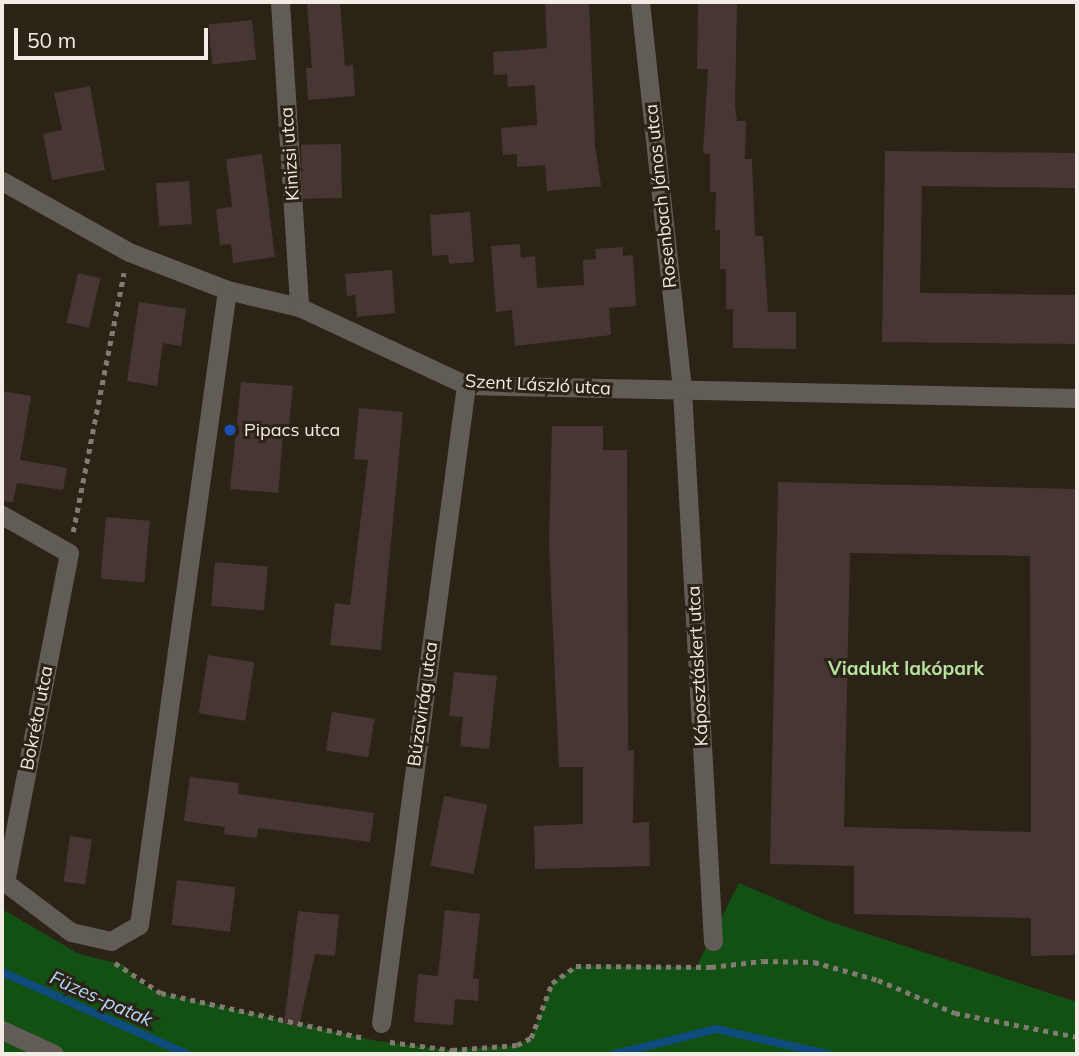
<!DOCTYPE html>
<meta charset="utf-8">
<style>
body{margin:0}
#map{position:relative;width:1079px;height:1056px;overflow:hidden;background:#2c2317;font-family:Mulish,sans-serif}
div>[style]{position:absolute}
.green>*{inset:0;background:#125014}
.stream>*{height:8px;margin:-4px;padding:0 4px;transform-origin:4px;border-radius:4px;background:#0f4c7e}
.building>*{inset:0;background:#473633;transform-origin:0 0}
.path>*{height:4.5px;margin-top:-2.25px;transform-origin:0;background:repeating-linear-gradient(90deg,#837b71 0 5px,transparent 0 10px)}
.minor>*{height:19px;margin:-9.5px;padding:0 9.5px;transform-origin:9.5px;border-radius:9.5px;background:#615c56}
.tertiary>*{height:19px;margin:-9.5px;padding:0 9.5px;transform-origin:9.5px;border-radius:9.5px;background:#615c56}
.dots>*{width:19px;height:19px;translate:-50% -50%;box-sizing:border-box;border:4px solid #2c2317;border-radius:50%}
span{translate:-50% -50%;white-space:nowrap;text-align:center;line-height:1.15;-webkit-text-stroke:6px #2c2317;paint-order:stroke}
.street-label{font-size:18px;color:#f3ece4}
.poi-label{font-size:18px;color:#f3ece4}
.left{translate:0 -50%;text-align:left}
.neighbourhood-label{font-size:19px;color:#b6e19f;font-weight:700}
.water-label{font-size:19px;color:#b6d9fe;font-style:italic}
.frame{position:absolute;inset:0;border:4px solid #f3ece4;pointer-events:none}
.scale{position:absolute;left:14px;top:28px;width:194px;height:32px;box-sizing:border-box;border:4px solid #f3ece4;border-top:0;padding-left:9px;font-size:21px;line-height:24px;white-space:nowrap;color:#f3ece4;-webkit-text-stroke:5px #2c2317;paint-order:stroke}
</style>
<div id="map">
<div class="green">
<i style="clip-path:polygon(739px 883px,828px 921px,1077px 1002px,1077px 1054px,2px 1054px,2px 909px,79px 954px,124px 965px,140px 983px,161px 993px,377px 1041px,452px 1050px,517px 1045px,531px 1038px,552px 983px,576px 966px,696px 967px)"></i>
</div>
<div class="stream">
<i style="left:2px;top:972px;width:202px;rotate:23.9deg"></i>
<i style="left:615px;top:1054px;width:104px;rotate:-13.9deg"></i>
<i style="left:716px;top:1029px;width:115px;rotate:12.6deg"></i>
</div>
<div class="building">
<i style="clip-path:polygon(307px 2px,340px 2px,345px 66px,353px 65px,355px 96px,308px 100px,306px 68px,312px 68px)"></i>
<i style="clip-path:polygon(545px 2px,589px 2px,595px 145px,601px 186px,547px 191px,545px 165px,517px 167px,517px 154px,503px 155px,501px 128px,537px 125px,535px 85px,508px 87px,507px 74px,494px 75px,493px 52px,547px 48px)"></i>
<i style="clip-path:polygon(698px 2px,737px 2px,735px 106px,737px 121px,746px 121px,745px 159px,752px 159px,755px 236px,763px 236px,768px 312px,796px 312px,796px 349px,733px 348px,733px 309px,726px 309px,726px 269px,720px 269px,720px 230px,715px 230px,716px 192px,710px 192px,710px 154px,703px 153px,708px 69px,697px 69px)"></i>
<i style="left:252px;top:20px;width:40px;height:44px;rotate:84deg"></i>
<i style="clip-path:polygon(90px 86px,105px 170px,52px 180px,43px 134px,62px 130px,54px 93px)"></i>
<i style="left:341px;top:144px;width:54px;height:40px;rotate:89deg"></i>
<i style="clip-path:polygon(885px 151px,1077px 153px,1077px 188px,922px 186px,920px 293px,1077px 295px,1077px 344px,882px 342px)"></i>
<i style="clip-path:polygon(262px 154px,275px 257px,233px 263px,231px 244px,220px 245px,216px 209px,232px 207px,226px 159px)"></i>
<i style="left:189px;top:181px;width:43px;height:33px;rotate:86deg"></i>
<i style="clip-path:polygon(470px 212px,474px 262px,449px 264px,448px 255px,432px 256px,430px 215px)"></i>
<i style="clip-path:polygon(520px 244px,521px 258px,535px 256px,537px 288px,584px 285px,583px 260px,596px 259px,595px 249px,623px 247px,623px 256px,633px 255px,636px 306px,609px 308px,611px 335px,515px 346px,512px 310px,496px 312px,491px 246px)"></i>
<i style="clip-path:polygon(392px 270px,395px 313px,357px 317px,355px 295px,347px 296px,345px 274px)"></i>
<i style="left:78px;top:273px;width:23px;height:51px;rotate:13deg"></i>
<i style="clip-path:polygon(139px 302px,186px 309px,181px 346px,163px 343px,157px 386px,127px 381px)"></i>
<i style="clip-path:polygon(241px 382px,293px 386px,289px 425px,284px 425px,278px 493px,230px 489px)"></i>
<i style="clip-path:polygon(2px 391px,31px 396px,20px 460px,67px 468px,63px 490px,17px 483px,13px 502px,2px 501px)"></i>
<i style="clip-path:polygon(359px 408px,403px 412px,381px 650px,330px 645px,335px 603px,350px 605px,368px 460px,354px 459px)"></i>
<i style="clip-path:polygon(552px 426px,603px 426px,603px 450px,627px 450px,628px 750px,634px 750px,633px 823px,649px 822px,650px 866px,535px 869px,534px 826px,583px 824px,583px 767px,559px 767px,549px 543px)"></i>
<i style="clip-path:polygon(evenodd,778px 482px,1077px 489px,1077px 955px,1031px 956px,1031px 918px,854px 914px,854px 866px,770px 864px,778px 482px,850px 553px,1030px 556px,1031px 832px,844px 827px,850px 553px)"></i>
<i style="left:106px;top:517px;width:44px;height:62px;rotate:5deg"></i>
<i style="left:215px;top:562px;width:53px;height:44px;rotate:5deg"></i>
<i style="left:208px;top:655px;width:47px;height:59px;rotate:9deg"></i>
<i style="clip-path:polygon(454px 672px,497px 676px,489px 749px,460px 746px,463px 717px,449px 716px)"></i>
<i style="left:332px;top:712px;width:43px;height:39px;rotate:9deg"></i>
<i style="clip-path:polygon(190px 777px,239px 783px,238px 794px,374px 813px,370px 842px,258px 828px,257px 838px,224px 834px,225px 827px,184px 821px)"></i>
<i style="left:444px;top:796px;width:44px;height:71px;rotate:11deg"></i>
<i style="left:70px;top:836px;width:22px;height:46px;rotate:8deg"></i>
<i style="left:177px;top:880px;width:59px;height:45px;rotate:7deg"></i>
<i style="clip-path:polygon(445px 910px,480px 914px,473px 978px,479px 979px,478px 1001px,455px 999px,453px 1025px,414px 1022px,418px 974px,438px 976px)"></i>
<i style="clip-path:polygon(298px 911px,339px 915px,335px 956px,315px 954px,299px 1026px,284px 1024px)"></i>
</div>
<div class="path">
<i style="left:73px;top:532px;width:264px;rotate:-78.9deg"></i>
<i style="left:115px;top:963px;width:55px;rotate:33.1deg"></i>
<i style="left:161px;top:993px;width:208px;rotate:12.5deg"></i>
<i style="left:390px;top:1042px;width:63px;rotate:7.4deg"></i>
<i style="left:452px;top:1050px;width:65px;rotate:-4.4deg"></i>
<i style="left:517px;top:1045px;width:16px;rotate:-27deg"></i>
<i style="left:531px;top:1038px;width:59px;rotate:-69.1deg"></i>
<i style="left:552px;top:983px;width:29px;rotate:-35deg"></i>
<i style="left:576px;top:966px;width:135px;rotate:0.4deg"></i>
<i style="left:711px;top:967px;width:52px;rotate:-6.6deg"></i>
<i style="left:763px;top:961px;width:51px;rotate:1.1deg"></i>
<i style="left:814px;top:962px;width:66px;rotate:15.7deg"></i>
<i style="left:878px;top:980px;width:84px;rotate:23.2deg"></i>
<i style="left:955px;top:1013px;width:124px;rotate:11.1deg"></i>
</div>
<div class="minor">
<i style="left:280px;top:2px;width:306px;rotate:86.4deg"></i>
<i style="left:640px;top:2px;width:390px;rotate:83.8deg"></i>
<i style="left:682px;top:390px;width:552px;rotate:86.78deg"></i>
<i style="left:2px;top:181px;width:145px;rotate:29.2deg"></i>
<i style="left:129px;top:252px;width:105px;rotate:21.2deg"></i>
<i style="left:227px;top:290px;width:74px;rotate:13.3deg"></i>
<i style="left:299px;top:307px;width:184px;rotate:25deg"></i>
<i style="left:466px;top:385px;width:611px;rotate:1.22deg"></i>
<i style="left:2px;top:515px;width:77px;rotate:29.6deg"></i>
<i style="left:69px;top:553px;width:335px;rotate:101deg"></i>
<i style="left:2px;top:880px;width:86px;rotate:37deg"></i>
<i style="left:71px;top:932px;width:41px;rotate:12.7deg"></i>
<i style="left:111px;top:941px;width:32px;rotate:-30deg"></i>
<i style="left:139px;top:925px;width:641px;rotate:-82.11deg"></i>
<i style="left:381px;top:1023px;width:644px;rotate:-82.41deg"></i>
</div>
<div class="tertiary">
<i style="left:2px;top:1030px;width:57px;rotate:24.8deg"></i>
</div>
<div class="dots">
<i style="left:230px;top:430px;background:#1a4fb4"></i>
</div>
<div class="street-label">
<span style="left:290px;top:154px;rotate:-94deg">Kinizsi utca</span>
<span style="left:661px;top:196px;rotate:-96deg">Rosenbach János utca</span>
<span style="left:538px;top:385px;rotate:3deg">Szent László utca</span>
<span style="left:698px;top:666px;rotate:-93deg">Káposztáskert utca</span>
<span style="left:423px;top:704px;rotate:-82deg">Búzavirág utca</span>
<span style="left:37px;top:718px;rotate:-79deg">Bokréta utca</span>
</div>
<div class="poi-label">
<span class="left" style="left:244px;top:430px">Pipacs utca</span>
</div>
<div class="neighbourhood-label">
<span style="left:906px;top:669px">Viadukt lakópark</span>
</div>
<div class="water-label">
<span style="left:101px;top:999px;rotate:24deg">Füzes-patak</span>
</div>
<div class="frame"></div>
<div class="scale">50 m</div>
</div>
